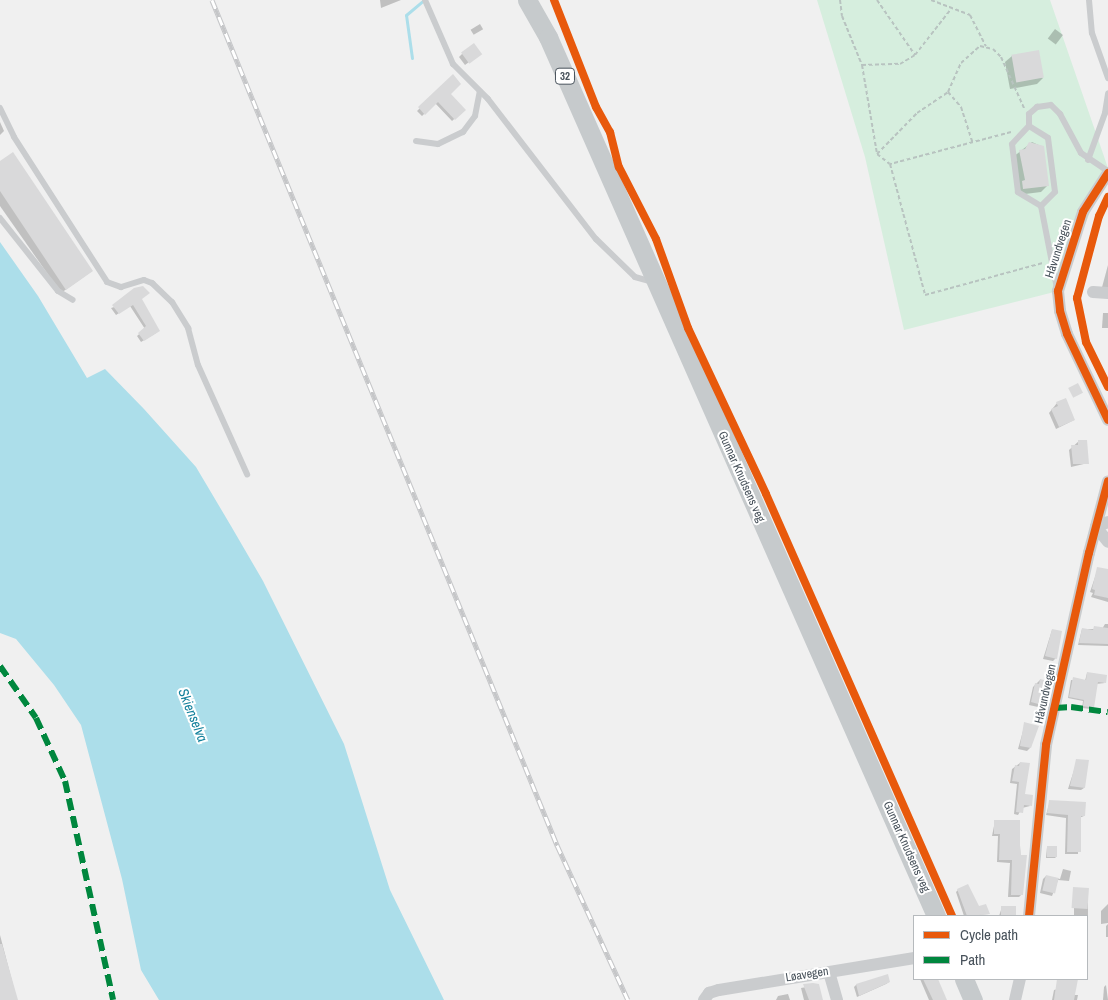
<!DOCTYPE html>
<meta charset="utf-8">
<style>
body{margin:0}
#map{position:relative;width:1108px;height:1000px;overflow:hidden;background:#f0f0f0;font-family:"Archivo Narrow",sans-serif}
div>[style]{position:absolute}
.green>*{inset:0;background:#d6eede}
.water>*{inset:0;background:#acdeea}
.shadow>*{inset:0;background:#0003;transform-origin:0 0}
.stream>*{height:3px;margin:-1.5px;padding:0 1.5px;transform-origin:1.5px;border-radius:1.5px;background:#acdeea}
.building>*{inset:0;background:#d9d9da;transform-origin:0 0}
.path>*{height:2px;margin-top:-1px;transform-origin:0;background:repeating-linear-gradient(90deg,#b8c3c0 0 4px,transparent 0 6.5px)}
.service>*{height:6px;margin:-3px;padding:0 3px;transform-origin:3px;border-radius:3px;background:#caccce}
.minor>*{height:12px;margin:-6px;padding:0 6px;transform-origin:6px;border-radius:6px;background:#caccce}
.primary>*{height:19px;margin:-9.5px;padding:0 9.5px;transform-origin:9.5px;border-radius:9.5px;background:#c6cacc}
.rail>*{height:5px;margin-top:-2.5px;transform-origin:0;background:repeating-linear-gradient(90deg,#fff 0 9px,#c5c6c8 0 18px);box-sizing:border-box;border-block:1px solid #c5c6c8}
.quiet>*{height:6px;margin-top:-3px;transform-origin:0;background:repeating-linear-gradient(90deg,#00873e 0 12px,transparent 0 18px)}
.cycleway>*{height:8px;margin:-4px;padding:0 4px;transform-origin:4px;border-radius:4px;background:#e8590c}
span{translate:-50% -50%;white-space:nowrap;text-align:center;line-height:1.15;-webkit-text-stroke:4px #fff;paint-order:stroke}
.shield-label span{padding:1px 4px;background:#fff;border:1px solid;border-radius:4px;-webkit-text-stroke-width:0}
.shield-label{font-size:11px;color:#48525b;font-weight:700}
.street-label{font-size:12px;color:#48525b}
.water-label{font-size:14px;color:#13819c;font-style:italic}
.legend{position:absolute;left:913px;top:915px;width:175px;height:65px;box-sizing:border-box;background:#fff;border:1px solid #b6babd;margin:0;padding:6px 9px;list-style:none;font-size:15px;color:#48525b}
.legend li{display:flex;align-items:center;gap:10px;height:25px}
.legend b{width:25px;border:1px solid #b6babd}
</style>
<div id="map">
<div class="green">
<i style="clip-path:polygon(817px 0,1050px 0,1108px 168px,1058px 291px,904px 330px,865px 157px)"></i>
</div>
<div class="water">
<i style="clip-path:polygon(0 242px,38px 296px,87px 378px,105px 369px,144px 409px,196px 467px,231px 526px,263px 581px,344px 744px,390px 890px,444px 1000px,159px 1000px,141px 970px,122px 879px,81px 725px,54px 685px,16px 639px,0 633px)"></i>
</div>
<div class="shadow">
<i style="clip-path:polygon(380px 0,401px 0,381px 8px)"></i>
<i style="left:480px;top:24px;width:6px;height:11px;rotate:59deg"></i>
<i style="left:1055px;top:29px;width:10px;height:12px;rotate:37deg"></i>
<i style="clip-path:polygon(462px 54px,477px 56px,465px 65px,459px 57px)"></i>
<i style="clip-path:polygon(1012px 56px,1043px 78px,1037px 84px,1010px 89px,1005px 62px)"></i>
<i style="clip-path:polygon(453px 76px,449px 94px,464px 110px,452px 121px,435px 103px,422px 116px,417px 111px)"></i>
<i style="clip-path:polygon(0 122px,4px 131px,0 135px)"></i>
<i style="clip-path:polygon(1032px 142px,1043px 147px,1048px 185px,1041px 192px,1017px 195px,1013px 157px)"></i>
<i style="clip-path:polygon(0 162px,92px 271px,61px 293px,0 206px)"></i>
<i style="clip-path:polygon(1108px 265px,1108px 293px,1101px 291px)"></i>
<i style="clip-path:polygon(140px 299px,156px 333px,141px 342px,137px 336px,145px 329px,130px 306px,116px 315px,111px 308px)"></i>
<i style="clip-path:polygon(1103px 313px,1108px 313px,1108px 328px,1102px 328px)"></i>
<i style="clip-path:polygon(1057px 403px,1074px 420px,1056px 429px,1049px 413px)"></i>
<i style="clip-path:polygon(1079px 441px,1088px 463px,1071px 467px,1069px 450px)"></i>
<i style="clip-path:polygon(1098px 568px,1108px 571px,1108px 602px,1091px 597px,1093px 593px,1090px 592px)"></i>
<i style="clip-path:polygon(1105px 624px,1108px 624px,1108px 646px,1078px 645px,1082px 629px,1102px 629px)"></i>
<i style="clip-path:polygon(1052px 630px,1056px 658px,1053px 661px,1043px 659px)"></i>
<i style="clip-path:polygon(1087px 673px,1105px 683px,1096px 684px,1091px 709px,1082px 708px,1083px 701px,1068px 698px,1071px 680px,1085px 681px)"></i>
<i style="clip-path:polygon(1040px 680px,1041px 704px,1038px 707px,1029px 705px,1033px 687px)"></i>
<i style="clip-path:polygon(1025px 724px,1030px 748px,1027px 751px,1018px 749px)"></i>
<i style="clip-path:polygon(1077px 761px,1084px 788px,1081px 790px,1068px 789px)"></i>
<i style="clip-path:polygon(1020px 763px,1024px 795px,1030px 806px,1022px 808px,1018px 815px,1014px 814px,1017px 784px,1010px 783px,1012px 769px)"></i>
<i style="clip-path:polygon(1050px 801px,1084px 816px,1079px 818px,1078px 854px,1065px 854px,1066px 818px,1046px 815px)"></i>
<i style="clip-path:polygon(995px 821px,1019px 821px,1022px 894px,1019px 897px,1008px 897px,1010px 863px,997px 862px,998px 836px,992px 836px)"></i>
<i style="clip-path:polygon(1047px 847px,1056px 857px,1055px 858px,1046px 858px)"></i>
<i style="clip-path:polygon(1063px 869px,1071px 871px,1069px 881px,1058px 880px,1052px 896px,1040px 893px,1043px 879px,1046px 876px,1060px 879px)"></i>
<i style="left:1074px;top:889px;width:14px;height:27px"></i>
<i style="clip-path:polygon(958px 890px,978px 908px,989px 914px,964px 916px,956px 892px)"></i>
<i style="clip-path:polygon(1108px 904px,1108px 923px,1101px 924px,1101px 911px)"></i>
<i style="clip-path:polygon(1002px 907px,1014px 907px,1014px 916px,999px 916px)"></i>
<i style="clip-path:polygon(1108px 924px,1108px 937px,1106px 937px,1106px 926px)"></i>
<i style="clip-path:polygon(0 935px,17px 1000px,0 1000px)"></i>
<i style="clip-path:polygon(920px 979px,937px 979px,946px 1000px,929px 1000px)"></i>
<i style="clip-path:polygon(1062px 979px,1077px 979px,1074px 995px,1078px 995px,1077px 1000px,1052px 1000px,1054px 990px,1061px 988px)"></i>
<i style="clip-path:polygon(889px 982px,886px 984px,857px 997px,854px 987px,856px 985px)"></i>
<i style="clip-path:polygon(818px 985px,822px 1000px,804px 1000px,801px 988px)"></i>
<i style="clip-path:polygon(1106px 985px,1108px 1000px,1103px 1000px,1104px 987px)"></i>
<i style="clip-path:polygon(788px 994px,790px 1000px,776px 1000px,778px 996px)"></i>
</div>
<div class="stream">
<i style="left:412px;top:58px;width:43px;rotate:-97.9deg"></i>
<i style="left:406px;top:15px;width:23px;rotate:-40deg"></i>
</div>
<div class="building">
<i style="left:474px;top:43px;width:14px;height:16px;rotate:54deg"></i>
<i style="left:1039px;top:50px;width:28px;height:28px;rotate:80deg"></i>
<i style="clip-path:polygon(453px 74px,461px 84px,451px 94px,466px 110px,455px 120px,438px 102px,425px 115px,418px 107px)"></i>
<i style="clip-path:polygon(1029px 142px,1044px 146px,1049px 186px,1023px 189px,1022px 181px,1025px 180px,1019px 150px,1025px 149px)"></i>
<i style="clip-path:polygon(13px 152px,93px 271px,66px 290px,0 191px,0 161px)"></i>
<i style="clip-path:polygon(143px 286px,150px 293px,142px 299px,160px 331px,144px 341px,138px 333px,146px 326px,133px 305px,119px 314px,112px 305px,134px 288px)"></i>
<i style="left:1078px;top:383px;width:11px;height:11px;rotate:63deg"></i>
<i style="clip-path:polygon(1066px 398px,1075px 420px,1059px 427px,1051px 409px,1058px 406px,1056px 402px)"></i>
<i style="clip-path:polygon(1078px 440px,1087px 440px,1089px 464px,1073px 464px,1071px 445px,1078px 445px)"></i>
<i style="clip-path:polygon(1097px 567px,1108px 569px,1108px 598px,1094px 595px,1095px 590px,1092px 589px)"></i>
<i style="clip-path:polygon(1094px 626px,1108px 628px,1108px 644px,1079px 643px,1082px 628px,1093px 630px)"></i>
<i style="clip-path:polygon(1052px 629px,1062px 631px,1057px 659px,1045px 656px)"></i>
<i style="clip-path:polygon(1087px 672px,1107px 675px,1106px 683px,1098px 682px,1094px 708px,1083px 706px,1084px 700px,1069px 697px,1073px 677px,1086px 680px)"></i>
<i style="clip-path:polygon(1040px 679px,1048px 681px,1042px 705px,1031px 702px,1035px 683px,1039px 684px)"></i>
<i style="clip-path:polygon(1024px 722px,1039px 726px,1031px 748px,1020px 746px)"></i>
<i style="clip-path:polygon(1076px 759px,1089px 760px,1085px 788px,1070px 786px)"></i>
<i style="clip-path:polygon(1020px 762px,1030px 763px,1025px 794px,1033px 795px,1032px 806px,1024px 805px,1023px 813px,1016px 812px,1019px 782px,1012px 781px,1015px 765px,1019px 766px)"></i>
<i style="clip-path:polygon(1049px 800px,1086px 802px,1085px 816px,1081px 816px,1081px 852px,1067px 852px,1068px 815px,1047px 813px)"></i>
<i style="clip-path:polygon(994px 820px,1020px 820px,1020px 846px,1021px 855px,1027px 855px,1023px 895px,1011px 895px,1012px 860px,999px 860px,1000px 834px,994px 834px)"></i>
<i style="left:1047px;top:846px;width:10px;height:11px"></i>
<i style="left:1046px;top:875px;width:13px;height:16px;rotate:13deg"></i>
<i style="clip-path:polygon(968px 884px,979px 906px,986px 904px,990px 914px,967px 916px,957px 889px)"></i>
<i style="left:1073px;top:887px;width:16px;height:21px;rotate:4deg"></i>
<i style="left:1001px;top:906px;width:15px;height:10px"></i>
<i style="clip-path:polygon(0 944px,2px 944px,18px 1000px,0 1000px)"></i>
<i style="clip-path:polygon(888px 974px,890px 982px,859px 996px,856px 984px)"></i>
<i style="clip-path:polygon(923px 979px,938px 979px,947px 1000px,933px 1000px)"></i>
<i style="clip-path:polygon(1057px 979px,1078px 979px,1074px 1000px,1054px 1000px)"></i>
<i style="clip-path:polygon(813px 983px,819px 984px,823px 1000px,809px 1000px,803px 984px)"></i>
</div>
<div class="path">
<i style="left:840px;top:0;width:16px;rotate:83deg"></i>
<i style="left:842px;top:16px;width:53px;rotate:67.8deg"></i>
<i style="left:862px;top:65px;width:90px;rotate:80.4deg"></i>
<i style="left:877px;top:154px;width:16px;rotate:38deg"></i>
<i style="left:877px;top:0;width:67px;rotate:55.4deg"></i>
<i style="left:931px;top:0;width:42px;rotate:21deg"></i>
<i style="left:970px;top:15px;width:35px;rotate:63deg"></i>
<i style="left:862px;top:65px;width:38px;rotate:-2deg"></i>
<i style="left:900px;top:64px;width:17px;rotate:-31deg"></i>
<i style="left:915px;top:55px;width:58px;rotate:-52deg"></i>
<i style="left:948px;top:92px;width:20px;rotate:49deg"></i>
<i style="left:961px;top:107px;width:38px;rotate:72deg"></i>
<i style="left:1011px;top:132px;width:125px;rotate:165.2deg"></i>
<i style="left:890px;top:164px;width:136px;rotate:75deg"></i>
<i style="left:925px;top:295px;width:122px;rotate:-15.2deg"></i>
<i style="left:877px;top:154px;width:57px;rotate:-45.7deg"></i>
<i style="left:917px;top:113px;width:37px;rotate:-34deg"></i>
<i style="left:948px;top:92px;width:32px;rotate:-66deg"></i>
<i style="left:961px;top:63px;width:25px;rotate:-42deg"></i>
<i style="left:980px;top:46px;width:13px;rotate:13deg"></i>
<i style="left:993px;top:49px;width:11px;rotate:45deg"></i>
<i style="left:1001px;top:57px;width:56px;rotate:65.7deg"></i>
</div>
<div class="service">
<i style="left:425px;top:0;width:70px;rotate:66.4deg"></i>
<i style="left:453px;top:64px;width:49px;rotate:45deg"></i>
<i style="left:488px;top:99px;width:177px;rotate:52.4deg"></i>
<i style="left:596px;top:239px;width:54px;rotate:44.3deg"></i>
<i style="left:635px;top:277px;width:18px;rotate:16deg"></i>
<i style="left:1089px;top:0;width:33px;rotate:85deg"></i>
<i style="left:1092px;top:33px;width:48px;rotate:70.4deg"></i>
<i style="left:0;top:108px;width:32px;rotate:64deg"></i>
<i style="left:14px;top:137px;width:172px;rotate:57.3deg"></i>
<i style="left:107px;top:282px;width:15px;rotate:20deg"></i>
<i style="left:121px;top:287px;width:24px;rotate:-17deg"></i>
<i style="left:144px;top:280px;width:9px;rotate:21deg"></i>
<i style="left:152px;top:283px;width:28px;rotate:44deg"></i>
<i style="left:172px;top:302px;width:31px;rotate:58deg"></i>
<i style="left:188px;top:328px;width:38px;rotate:75deg"></i>
<i style="left:198px;top:365px;width:120px;rotate:65.8deg"></i>
<i style="left:1029px;top:126px;width:22px;rotate:32deg"></i>
<i style="left:1048px;top:138px;width:54px;rotate:82.6deg"></i>
<i style="left:1055px;top:192px;width:20px;rotate:135deg"></i>
<i style="left:1041px;top:206px;width:27px;rotate:-149deg"></i>
<i style="left:1018px;top:192px;width:48px;rotate:-97.1deg"></i>
<i style="left:1012px;top:144px;width:25px;rotate:-47deg"></i>
<i style="left:1029px;top:126px;width:12px;rotate:-90deg"></i>
<i style="left:1029px;top:114px;width:11px;rotate:-41deg"></i>
<i style="left:1037px;top:107px;width:14px;rotate:-8deg"></i>
<i style="left:1051px;top:105px;width:13px;rotate:45deg"></i>
<i style="left:1060px;top:114px;width:44px;rotate:61.7deg"></i>
<i style="left:1081px;top:153px;width:32px;rotate:34deg"></i>
<i style="left:416px;top:141px;width:22px;rotate:8deg"></i>
<i style="left:438px;top:144px;width:28px;rotate:-26deg"></i>
<i style="left:463px;top:132px;width:20px;rotate:-53deg"></i>
<i style="left:475px;top:116px;width:25px;rotate:-79deg"></i>
<i style="left:1088px;top:160px;width:50px;rotate:-70.1deg"></i>
<i style="left:1105px;top:113px;width:20px;rotate:-81deg"></i>
<i style="left:1041px;top:206px;width:84px;rotate:79deg"></i>
<i style="left:0;top:218px;width:93px;rotate:51.5deg"></i>
<i style="left:58px;top:291px;width:17px;rotate:31deg"></i>
</div>
<div class="minor">
<i style="left:1108px;top:173px;width:46px;rotate:122.7deg"></i>
<i style="left:1083px;top:212px;width:83px;rotate:107.6deg"></i>
<i style="left:1058px;top:291px;width:20px;rotate:84deg"></i>
<i style="left:1060px;top:311px;width:24px;rotate:73deg"></i>
<i style="left:1067px;top:334px;width:95px;rotate:64.5deg"></i>
<i style="left:1093px;top:292px;width:15px;rotate:4deg"></i>
<i style="left:1108px;top:522px;width:13px;rotate:157deg"></i>
<i style="left:1096px;top:527px;width:19px;rotate:51deg"></i>
<i style="left:1029px;top:916px;width:172px;rotate:-84.3deg"></i>
<i style="left:1046px;top:745px;width:197px;rotate:-77.4deg"></i>
<i style="left:1089px;top:553px;width:74px;rotate:-75.2deg"></i>
<i style="left:829px;top:972px;width:29px;rotate:74deg"></i>
<i style="left:704px;top:1000px;width:9px;rotate:-54deg"></i>
<i style="left:709px;top:993px;width:10px;rotate:-17deg"></i>
<i style="left:719px;top:990px;width:198px;rotate:-9.3deg"></i>
<i style="left:1015px;top:1000px;width:22px;rotate:-77deg"></i>
</div>
<div class="primary">
<i style="left:527px;top:0;width:43px;rotate:60.4deg"></i>
<i style="left:548px;top:37px;width:961px;rotate:66.18deg"></i>
<i style="left:964px;top:979px;width:23px;rotate:67deg"></i>
</div>
<div class="rail">
<i style="left:212px;top:0;width:913px;rotate:67.79deg"></i>
<i style="left:557px;top:845px;width:170px;rotate:65.4deg"></i>
</div>
<div class="quiet">
<i style="left:0;top:666px;width:63px;rotate:55.3deg"></i>
<i style="left:36px;top:718px;width:69px;rotate:65.3deg"></i>
<i style="left:65px;top:781px;width:224px;rotate:77.6deg"></i>
<i style="left:1055px;top:708px;width:16px;rotate:-4deg"></i>
<i style="left:1071px;top:707px;width:37px;rotate:8deg"></i>
</div>
<div class="cycleway">
<i style="left:554px;top:0;width:115px;rotate:68.6deg"></i>
<i style="left:596px;top:107px;width:29px;rotate:61deg"></i>
<i style="left:610px;top:132px;width:36px;rotate:76deg"></i>
<i style="left:619px;top:167px;width:81px;rotate:62.8deg"></i>
<i style="left:656px;top:239px;width:95px;rotate:70.2deg"></i>
<i style="left:688px;top:328px;width:183px;rotate:64.8deg"></i>
<i style="left:766px;top:494px;width:461px;rotate:66.2deg"></i>
<i style="left:1108px;top:173px;width:46px;rotate:122.7deg"></i>
<i style="left:1083px;top:212px;width:83px;rotate:107.6deg"></i>
<i style="left:1058px;top:291px;width:20px;rotate:84deg"></i>
<i style="left:1060px;top:311px;width:24px;rotate:73deg"></i>
<i style="left:1067px;top:334px;width:95px;rotate:64.5deg"></i>
<i style="left:1108px;top:197px;width:21px;rotate:115deg"></i>
<i style="left:1099px;top:216px;width:85px;rotate:105deg"></i>
<i style="left:1077px;top:298px;width:45px;rotate:78.4deg"></i>
<i style="left:1086px;top:342px;width:50px;rotate:63.9deg"></i>
<i style="left:1029px;top:916px;width:172px;rotate:-84.3deg"></i>
<i style="left:1046px;top:745px;width:197px;rotate:-77.4deg"></i>
<i style="left:1089px;top:553px;width:74px;rotate:-75.2deg"></i>
</div>
<div class="shield-label">
<span style="left:565px;top:76px">32</span>
</div>
<div class="street-label">
<span style="left:1059px;top:249px;rotate:-72deg">Håvundvegen</span>
<span style="left:741px;top:477px;rotate:66deg">Gunnar Knudsens veg</span>
<span style="left:1046px;top:694px;rotate:-77deg">Håvundvegen</span>
<span style="left:906px;top:847px;rotate:66deg">Gunnar Knudsens veg</span>
<span style="left:807px;top:975px;rotate:-9deg">Løavegen</span>
</div>
<div class="water-label">
<span style="left:193px;top:715px;rotate:68deg">Skienselva</span>
</div>
<ul class="legend">
<li><b style="height:6px;background:#e8590c"></b>Cycle path</li>
<li><b style="height:6px;background:#00873e"></b>Path</li>
</ul>
</div>
